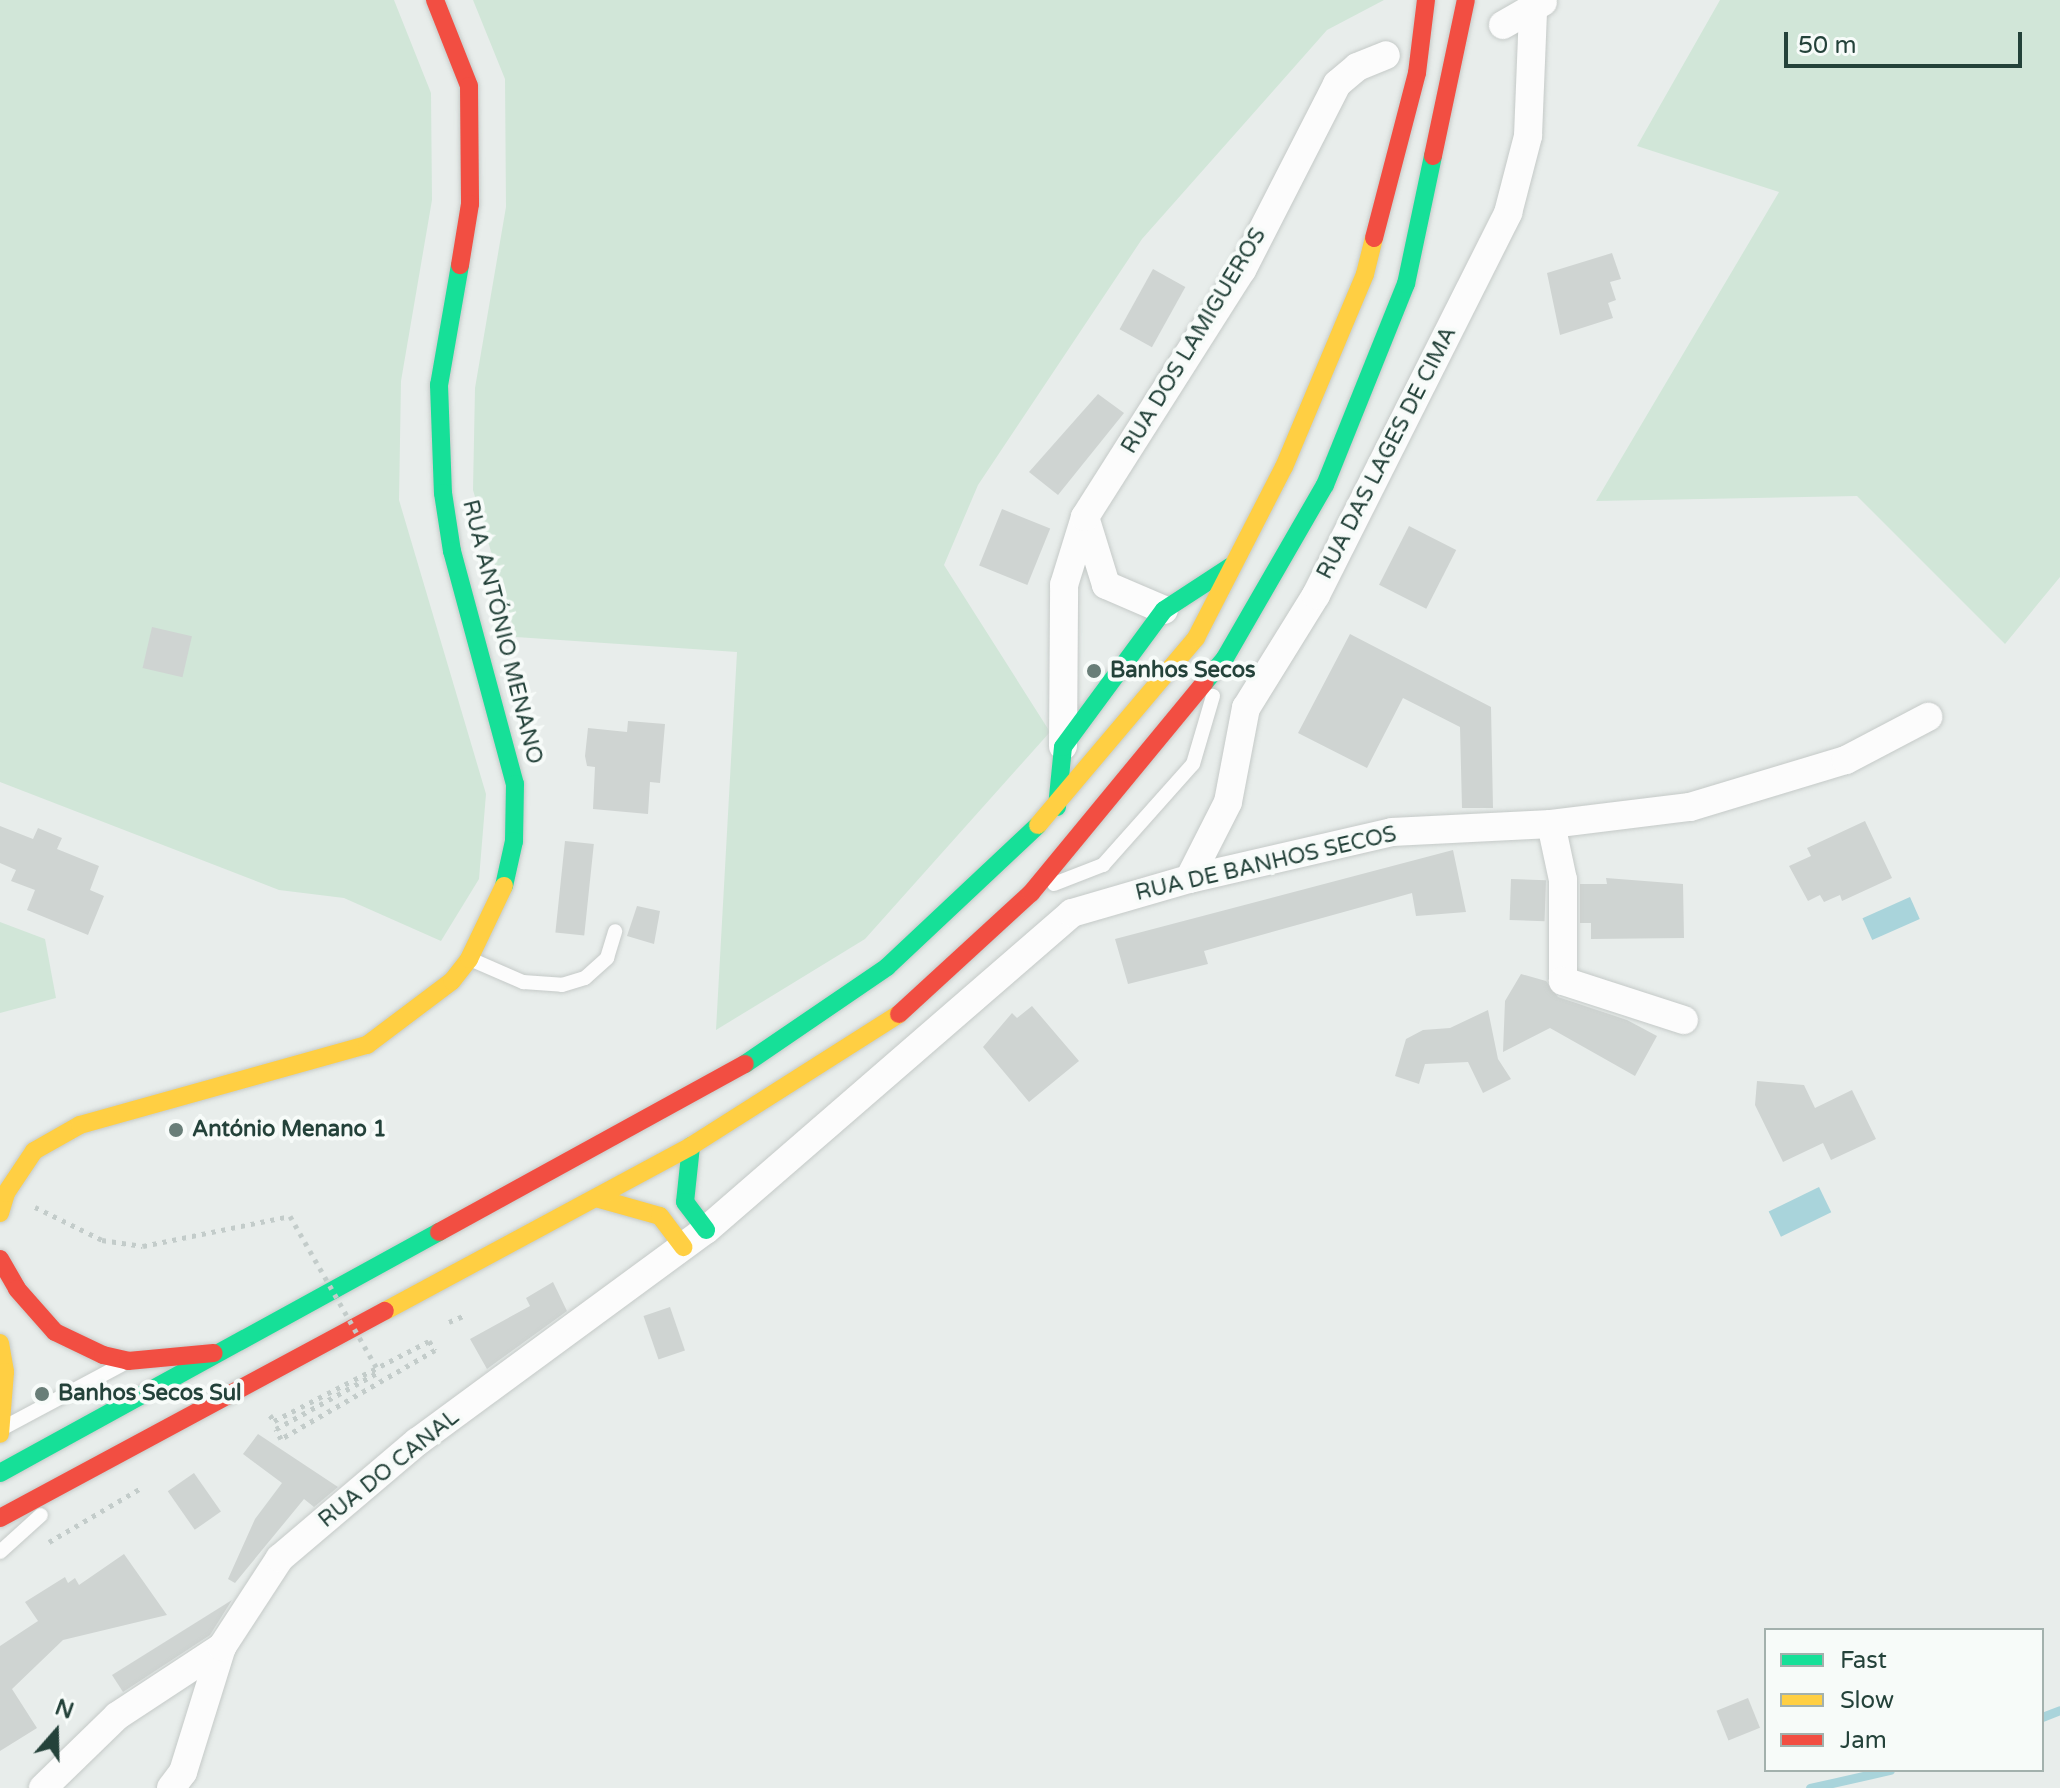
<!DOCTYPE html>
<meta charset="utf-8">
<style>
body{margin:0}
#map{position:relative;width:2060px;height:1788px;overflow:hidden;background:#e8edeb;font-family:"Varela Round",sans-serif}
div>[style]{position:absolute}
.green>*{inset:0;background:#d1e6d8}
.water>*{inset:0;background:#a9d4db;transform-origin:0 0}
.stream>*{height:9px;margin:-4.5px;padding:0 4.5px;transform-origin:4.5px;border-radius:4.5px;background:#a9d4db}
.building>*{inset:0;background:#cfd4d2;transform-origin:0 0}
.path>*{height:5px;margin-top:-2.5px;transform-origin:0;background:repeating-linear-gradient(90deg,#c3ccca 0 4px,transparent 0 10px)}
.roads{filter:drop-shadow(0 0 2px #c5cac8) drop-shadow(0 0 2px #c5cac8)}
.lane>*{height:14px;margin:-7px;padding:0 7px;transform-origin:7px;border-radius:7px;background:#fcfcfc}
.street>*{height:28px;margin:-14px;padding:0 14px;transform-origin:14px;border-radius:14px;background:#fcfcfc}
.fast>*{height:18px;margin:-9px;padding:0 9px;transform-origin:9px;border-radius:9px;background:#16e098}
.slow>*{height:18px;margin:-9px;padding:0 9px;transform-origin:9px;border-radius:9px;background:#ffcf43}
.jam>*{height:18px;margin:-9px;padding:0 9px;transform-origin:9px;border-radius:9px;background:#f24e42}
.path-bridge>*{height:5px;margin-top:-2.5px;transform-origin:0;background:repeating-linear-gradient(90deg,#c3ccca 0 4px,transparent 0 10px)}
.dots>*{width:22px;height:22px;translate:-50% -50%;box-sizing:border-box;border:4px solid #f7fbf9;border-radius:50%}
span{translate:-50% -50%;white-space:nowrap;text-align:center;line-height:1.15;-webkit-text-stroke:8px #f7fbf9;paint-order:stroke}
.street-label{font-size:22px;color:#24423a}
.poi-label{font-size:22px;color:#24423a;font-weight:700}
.left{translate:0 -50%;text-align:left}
.legend{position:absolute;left:1764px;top:1628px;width:280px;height:144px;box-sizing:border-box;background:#f7fbf9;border:2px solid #a3b1ad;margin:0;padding:10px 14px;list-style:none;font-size:24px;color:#24423a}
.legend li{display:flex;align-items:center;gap:16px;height:40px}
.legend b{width:40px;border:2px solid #a3b1ad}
.north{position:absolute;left:16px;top:1692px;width:80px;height:80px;-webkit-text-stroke:6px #f7fbf9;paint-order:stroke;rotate:20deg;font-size:22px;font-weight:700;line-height:32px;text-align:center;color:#24423a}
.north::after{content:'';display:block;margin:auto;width:28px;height:36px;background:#24423a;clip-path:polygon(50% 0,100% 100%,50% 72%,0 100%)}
.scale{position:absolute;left:1784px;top:32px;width:238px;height:36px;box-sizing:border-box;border:4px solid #24423a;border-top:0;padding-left:10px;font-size:24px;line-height:28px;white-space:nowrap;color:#24423a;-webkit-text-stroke:6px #f7fbf9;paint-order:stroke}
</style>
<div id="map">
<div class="green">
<i style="clip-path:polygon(0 0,394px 0,431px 93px,432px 200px,401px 381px,399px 500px,486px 794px,479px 879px,441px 941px,344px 898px,279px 890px,0 782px)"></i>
<i style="clip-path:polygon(473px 0,1384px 0,1327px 30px,1142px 239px,978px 485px,944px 565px,1050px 732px,865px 939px,716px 1030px,737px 652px,516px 637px,473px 490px,475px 388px,506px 207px,505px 79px)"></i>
<i style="clip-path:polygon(1720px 0,2060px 0,2060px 577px,2005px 644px,1857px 496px,1596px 501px,1779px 192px,1637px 146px)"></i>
<i style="clip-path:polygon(0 922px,45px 939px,56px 998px,0 1013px)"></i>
</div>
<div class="water">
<i style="left:1910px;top:897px;width:24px;height:52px;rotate:66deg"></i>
<i style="left:1819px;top:1187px;width:28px;height:56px;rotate:64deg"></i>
</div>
<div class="stream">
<i style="left:2042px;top:1717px;width:19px;rotate:-21deg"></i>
<i style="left:1810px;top:1788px;width:82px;rotate:-12.7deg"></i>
</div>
<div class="building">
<i style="clip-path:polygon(1612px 253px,1621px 279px,1610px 282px,1616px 300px,1608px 303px,1613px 318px,1560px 335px,1547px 273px)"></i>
<i style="left:1153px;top:269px;width:37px;height:69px;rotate:29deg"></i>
<i style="clip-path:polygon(1098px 394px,1124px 413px,1058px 495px,1029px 472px)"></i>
<i style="left:1002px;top:509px;width:52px;height:61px;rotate:22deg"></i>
<i style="left:1409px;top:526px;width:53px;height:66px;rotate:27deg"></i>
<i style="left:152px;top:627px;width:41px;height:42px;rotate:13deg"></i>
<i style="clip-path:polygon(1350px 634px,1491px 707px,1493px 808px,1462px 808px,1460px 727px,1403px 698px,1367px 768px,1298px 733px)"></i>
<i style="clip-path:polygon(628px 721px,665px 724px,660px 783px,650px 782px,648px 814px,593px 809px,595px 767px,587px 766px,585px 756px,588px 728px,627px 732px)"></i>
<i style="clip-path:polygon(1865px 821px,1892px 878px,1842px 901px,1840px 895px,1824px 902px,1820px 895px,1808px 901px,1789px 866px,1811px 856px,1807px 848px)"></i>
<i style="clip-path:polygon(0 826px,33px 839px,38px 828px,62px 838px,57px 849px,99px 866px,90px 890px,104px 896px,88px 935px,27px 910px,35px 890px,11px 881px,16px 870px,0 863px)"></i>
<i style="left:565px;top:841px;width:29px;height:92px;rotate:6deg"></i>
<i style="clip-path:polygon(1453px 850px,1466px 912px,1416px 916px,1412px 893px,1204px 951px,1208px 964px,1128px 984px,1115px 939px)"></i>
<i style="clip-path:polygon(1606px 878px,1683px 884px,1684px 938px,1591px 939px,1591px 923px,1580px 923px,1580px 884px,1607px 884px)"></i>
<i style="left:1511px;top:879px;width:35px;height:41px;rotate:2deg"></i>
<i style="clip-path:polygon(637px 906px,660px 911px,654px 944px,627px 936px)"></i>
<i style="clip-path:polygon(1521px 974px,1546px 981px,1558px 997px,1627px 1020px,1657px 1036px,1635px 1076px,1550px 1028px,1503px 1052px,1505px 1001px)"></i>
<i style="clip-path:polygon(1032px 1006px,1079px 1061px,1029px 1102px,983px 1047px,1012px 1013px,1017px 1018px)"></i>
<i style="clip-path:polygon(1488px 1010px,1498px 1059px,1511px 1079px,1483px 1093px,1468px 1062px,1425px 1064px,1419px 1084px,1395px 1076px,1406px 1039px,1423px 1030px,1450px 1028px)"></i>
<i style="clip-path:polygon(1757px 1081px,1804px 1085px,1815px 1108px,1852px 1090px,1876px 1139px,1831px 1160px,1823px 1143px,1783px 1162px,1755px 1105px)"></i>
<i style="clip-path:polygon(553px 1282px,567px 1311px,487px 1369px,470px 1339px,530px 1306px,526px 1298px)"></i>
<i style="left:670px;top:1307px;width:46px;height:28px;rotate:71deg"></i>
<i style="clip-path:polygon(258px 1434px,338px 1487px,314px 1507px,304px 1499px,235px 1583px,228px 1579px,255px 1519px,282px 1483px,243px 1454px)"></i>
<i style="left:194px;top:1473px;width:47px;height:32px;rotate:55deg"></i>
<i style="clip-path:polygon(124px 1554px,167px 1615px,63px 1640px,12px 1689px,37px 1728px,0 1751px,0 1646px,38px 1621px,25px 1602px,65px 1577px,68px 1583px,75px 1578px,79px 1585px)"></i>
<i style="clip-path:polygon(232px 1600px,210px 1635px,123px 1692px,112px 1675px)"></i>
<i style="left:1748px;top:1698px;width:32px;height:34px;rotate:68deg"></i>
</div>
<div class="path">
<i style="left:35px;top:1207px;width:75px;rotate:26.2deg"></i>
<i style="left:102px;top:1240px;width:41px;rotate:8.3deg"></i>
<i style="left:143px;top:1246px;width:150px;rotate:-11.5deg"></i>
<i style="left:449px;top:1322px;width:15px;rotate:-23deg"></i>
<i style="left:270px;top:1415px;width:7px;rotate:56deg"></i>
<i style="left:274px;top:1421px;width:174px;rotate:-27.3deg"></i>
<i style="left:429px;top:1341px;width:11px;rotate:56deg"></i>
<i style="left:435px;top:1350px;width:178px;rotate:150deg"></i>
<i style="left:281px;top:1439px;width:11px;rotate:-117deg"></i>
<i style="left:276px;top:1429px;width:118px;rotate:-29deg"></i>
<i style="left:49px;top:1542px;width:107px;rotate:-30.4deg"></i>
</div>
<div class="roads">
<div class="lane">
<i style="left:1054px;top:884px;width:53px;rotate:-21.2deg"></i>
<i style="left:1103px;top:865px;width:135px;rotate:-48.3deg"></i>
<i style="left:1193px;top:764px;width:71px;rotate:-73.6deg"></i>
<i style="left:470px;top:959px;width:58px;rotate:23.5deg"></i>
<i style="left:523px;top:982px;width:39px;rotate:4deg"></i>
<i style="left:562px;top:985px;width:24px;rotate:-17deg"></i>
<i style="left:585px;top:978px;width:30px;rotate:-42deg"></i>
<i style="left:607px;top:958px;width:28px;rotate:-73deg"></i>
<i style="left:5px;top:1427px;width:132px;rotate:-28.1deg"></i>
<i style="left:0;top:1552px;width:55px;rotate:-42.1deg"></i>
</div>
<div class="street">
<i style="left:1503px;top:25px;width:46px;rotate:-29.9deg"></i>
<i style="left:1085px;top:517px;width:71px;rotate:72.8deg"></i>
<i style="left:1106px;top:585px;width:63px;rotate:23.3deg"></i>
<i style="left:1063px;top:746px;width:161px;rotate:-89.6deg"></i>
<i style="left:1064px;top:585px;width:71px;rotate:-72.8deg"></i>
<i style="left:1085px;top:517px;width:293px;rotate:-57.6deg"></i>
<i style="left:1242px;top:270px;width:209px;rotate:-62.9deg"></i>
<i style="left:1337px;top:84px;width:26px;rotate:-40deg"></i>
<i style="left:1357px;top:67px;width:31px;rotate:-22deg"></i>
<i style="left:1551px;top:824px;width:57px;rotate:77.9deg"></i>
<i style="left:1563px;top:880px;width:101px;rotate:90deg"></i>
<i style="left:1563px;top:981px;width:127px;rotate:17.9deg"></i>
<i style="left:1189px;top:879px;width:86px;rotate:-63.1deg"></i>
<i style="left:1228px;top:802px;width:96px;rotate:-79.2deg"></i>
<i style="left:1246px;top:708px;width:133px;rotate:-58.2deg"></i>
<i style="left:1316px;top:595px;width:428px;rotate:-63.3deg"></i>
<i style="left:1508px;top:213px;width:80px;rotate:-75.4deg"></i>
<i style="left:1528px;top:136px;width:124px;rotate:-87.7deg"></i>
<i style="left:43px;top:1788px;width:103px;rotate:-44.2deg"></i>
<i style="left:117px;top:1716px;width:126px;rotate:-33.3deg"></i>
<i style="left:171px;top:1788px;width:20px;rotate:-53deg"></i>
<i style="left:183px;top:1772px;width:131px;rotate:-72.7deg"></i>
<i style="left:222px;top:1647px;width:106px;rotate:-56.9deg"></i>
<i style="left:280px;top:1558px;width:180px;rotate:-40.3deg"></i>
<i style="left:417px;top:1442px;width:358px;rotate:-36.3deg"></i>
<i style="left:706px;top:1230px;width:484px;rotate:-40.9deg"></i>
<i style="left:1072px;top:913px;width:122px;rotate:-16.2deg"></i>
<i style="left:1189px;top:879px;width:208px;rotate:-13deg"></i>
<i style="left:1392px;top:832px;width:159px;rotate:-2.9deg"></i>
<i style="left:1551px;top:824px;width:140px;rotate:-7deg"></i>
<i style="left:1690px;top:807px;width:163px;rotate:-16.8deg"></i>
<i style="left:1846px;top:760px;width:93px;rotate:-27.7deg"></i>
</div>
<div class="fast">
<i style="left:460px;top:265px;width:122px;rotate:99.9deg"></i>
<i style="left:439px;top:385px;width:108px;rotate:87.9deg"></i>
<i style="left:443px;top:493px;width:59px;rotate:81.2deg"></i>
<i style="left:452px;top:551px;width:241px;rotate:74.9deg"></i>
<i style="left:515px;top:784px;width:57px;rotate:91deg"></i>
<i style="left:514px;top:841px;width:46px;rotate:102.5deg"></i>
<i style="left:1205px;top:682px;width:31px;rotate:-50deg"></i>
<i style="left:1225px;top:658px;width:200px;rotate:-60deg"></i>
<i style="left:1325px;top:485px;width:217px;rotate:-68.1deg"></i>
<i style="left:1406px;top:284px;width:131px;rotate:-78.1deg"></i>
<i style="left:1057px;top:807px;width:60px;rotate:-84.3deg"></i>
<i style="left:1063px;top:747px;width:170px;rotate:-53.6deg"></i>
<i style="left:1164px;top:610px;width:79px;rotate:-33.1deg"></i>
<i style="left:745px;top:1064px;width:172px;rotate:-34.3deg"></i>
<i style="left:887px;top:967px;width:207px;rotate:-43.2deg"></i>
<i style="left:691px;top:1146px;width:56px;rotate:96.1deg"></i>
<i style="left:685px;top:1202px;width:35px;rotate:53deg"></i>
<i style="left:0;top:1473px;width:501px;rotate:-28.77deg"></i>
</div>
<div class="slow">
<i style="left:1038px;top:825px;width:245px;rotate:-49.8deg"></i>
<i style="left:1196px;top:638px;width:192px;rotate:-62.8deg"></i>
<i style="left:1284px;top:467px;width:209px;rotate:-67.2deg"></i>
<i style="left:1365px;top:274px;width:37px;rotate:-76deg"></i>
<i style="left:596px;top:1198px;width:66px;rotate:15.7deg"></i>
<i style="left:660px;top:1216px;width:39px;rotate:53deg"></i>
<i style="left:0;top:1213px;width:21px;rotate:-73deg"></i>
<i style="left:6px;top:1193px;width:50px;rotate:-56.3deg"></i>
<i style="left:34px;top:1151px;width:53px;rotate:-29.5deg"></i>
<i style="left:80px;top:1125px;width:298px;rotate:-15.6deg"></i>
<i style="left:367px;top:1045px;width:106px;rotate:-37deg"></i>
<i style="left:452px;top:981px;width:28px;rotate:-52deg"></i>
<i style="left:469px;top:959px;width:81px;rotate:-64.4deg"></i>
<i style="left:385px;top:1311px;width:348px;rotate:-28.3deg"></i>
<i style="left:691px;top:1146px;width:246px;rotate:-32.4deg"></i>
<i style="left:0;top:1343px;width:29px;rotate:80deg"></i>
<i style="left:5px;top:1372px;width:62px;rotate:94.6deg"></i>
</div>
<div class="jam">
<i style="left:435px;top:0;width:92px;rotate:68.4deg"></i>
<i style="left:469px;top:86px;width:118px;rotate:89.5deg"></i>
<i style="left:470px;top:204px;width:62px;rotate:99.3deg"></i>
<i style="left:1433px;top:156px;width:159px;rotate:-78.1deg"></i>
<i style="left:1374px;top:238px;width:171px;rotate:-75.4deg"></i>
<i style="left:1417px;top:73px;width:74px;rotate:-83deg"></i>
<i style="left:899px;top:1014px;width:179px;rotate:-42.5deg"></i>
<i style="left:1031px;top:893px;width:273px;rotate:-50.5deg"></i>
<i style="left:439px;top:1232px;width:349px;rotate:-28.8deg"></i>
<i style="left:0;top:1259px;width:34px;rotate:60deg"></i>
<i style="left:17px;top:1289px;width:57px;rotate:48.5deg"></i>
<i style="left:55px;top:1332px;width:53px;rotate:25.6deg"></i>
<i style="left:103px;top:1355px;width:26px;rotate:13deg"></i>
<i style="left:128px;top:1361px;width:86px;rotate:-5.3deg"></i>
<i style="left:0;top:1518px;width:437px;rotate:-28.3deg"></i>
</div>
</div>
<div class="path-bridge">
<i style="left:290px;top:1216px;width:180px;rotate:60.3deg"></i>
</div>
<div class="dots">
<i style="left:1094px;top:671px;background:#697e78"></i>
<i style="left:176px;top:1130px;background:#697e78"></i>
<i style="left:42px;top:1394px;background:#697e78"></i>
</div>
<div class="street-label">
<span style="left:1194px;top:341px;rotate:-59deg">RUA DOS LAMIGUEROS</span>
<span style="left:1387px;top:453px;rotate:-63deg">RUA DAS LAGES DE CIMA</span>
<span style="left:502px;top:632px;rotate:76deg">RUA ANTÓNIO MENANO</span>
<span style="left:1266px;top:864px;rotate:-13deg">RUA DE BANHOS SECOS</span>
<span style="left:389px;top:1469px;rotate:-39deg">RUA DO CANAL</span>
</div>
<div class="poi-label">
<span class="left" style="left:1110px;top:671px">Banhos Secos</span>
<span class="left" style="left:192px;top:1130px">António Menano 1</span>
<span class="left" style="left:58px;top:1394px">Banhos Secos Sul</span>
</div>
<ul class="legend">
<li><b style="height:10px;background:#16e098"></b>Fast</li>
<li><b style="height:10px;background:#ffcf43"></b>Slow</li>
<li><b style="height:10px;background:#f24e42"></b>Jam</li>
</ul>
<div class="north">N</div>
<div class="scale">50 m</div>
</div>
